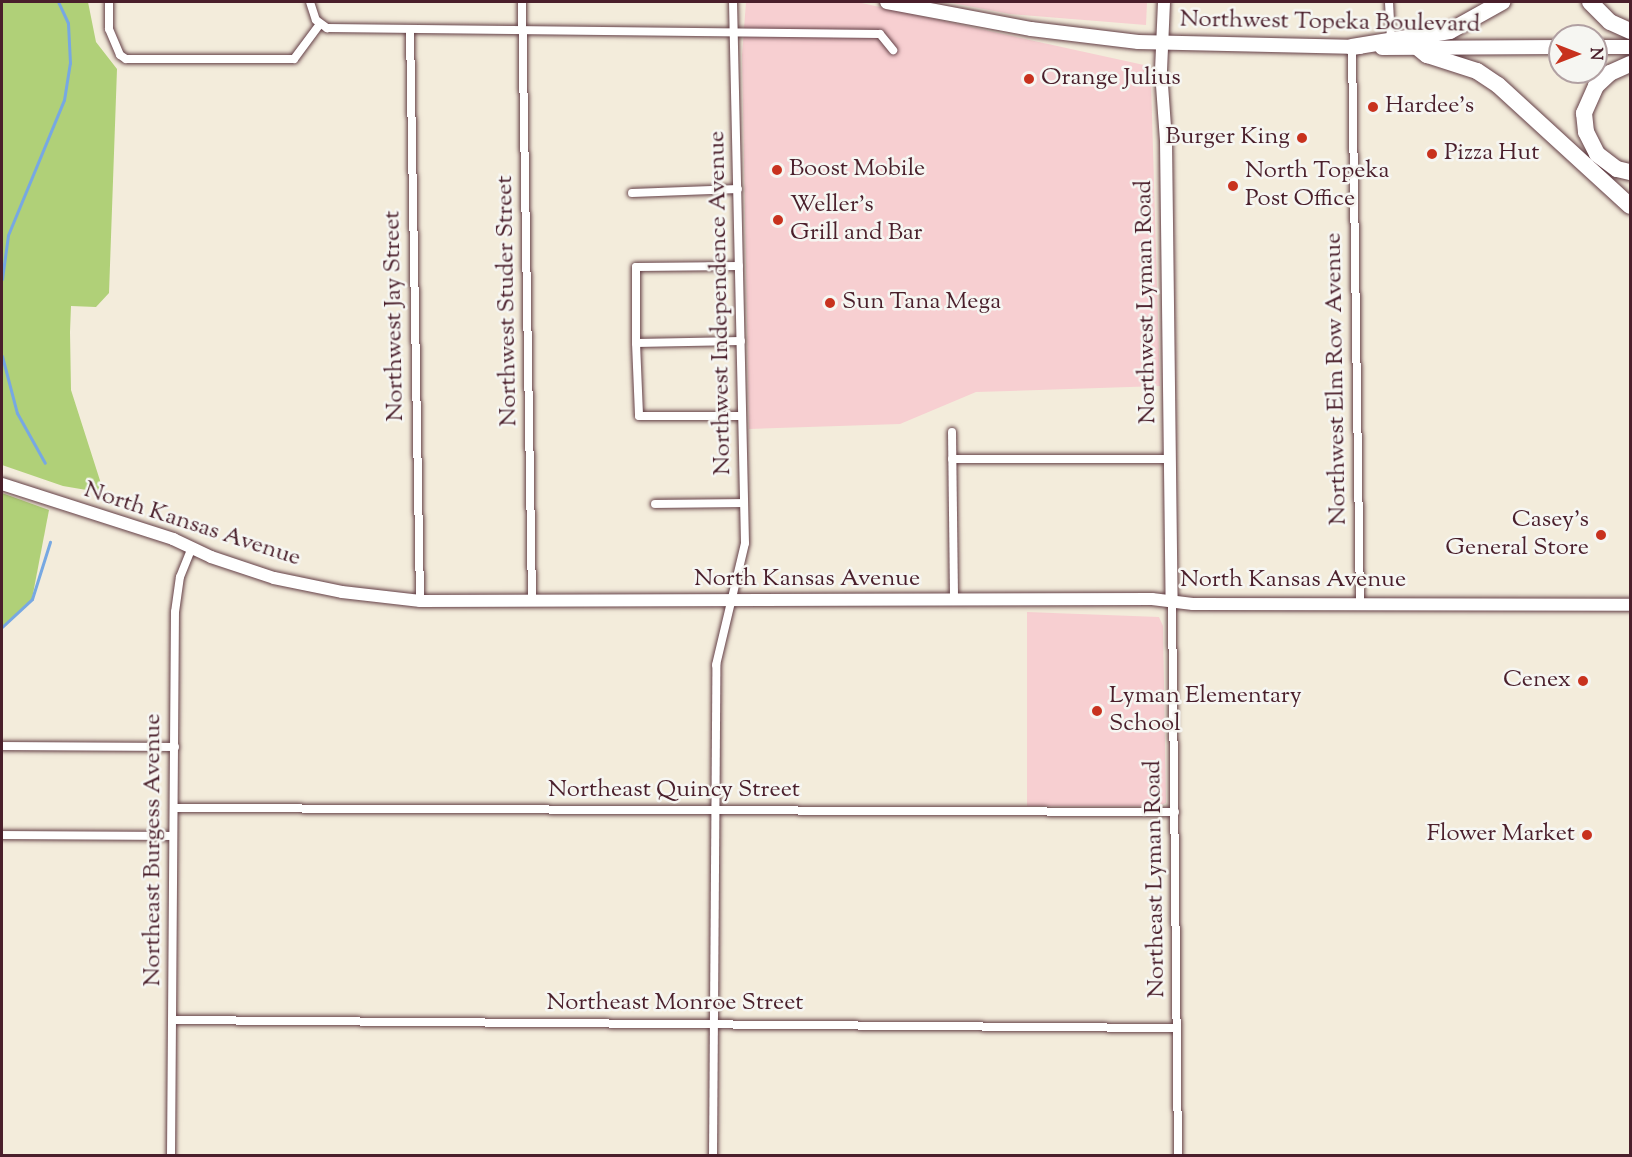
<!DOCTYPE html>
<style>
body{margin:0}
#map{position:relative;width:1632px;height:1157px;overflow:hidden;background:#f3ecdb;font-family:"Sorts Mill Goudy",serif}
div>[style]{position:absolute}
.built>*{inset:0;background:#f7cfd1}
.green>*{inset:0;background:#b0d078}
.stream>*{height:3px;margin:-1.5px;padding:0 1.5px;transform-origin:1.5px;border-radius:1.5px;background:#77a8e2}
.roads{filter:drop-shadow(0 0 2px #633e45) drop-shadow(0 0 2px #633e45)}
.street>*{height:8px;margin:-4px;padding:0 4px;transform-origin:4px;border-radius:4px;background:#fff}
.secondary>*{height:12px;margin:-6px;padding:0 6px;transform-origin:6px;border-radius:6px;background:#fff}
.primary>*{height:14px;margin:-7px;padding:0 7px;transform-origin:7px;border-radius:7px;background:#fff}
.highway>*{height:16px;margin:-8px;padding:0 8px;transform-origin:8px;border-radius:8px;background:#fff}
.dots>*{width:16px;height:16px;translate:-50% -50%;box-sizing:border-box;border:3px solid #f6f6f2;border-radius:50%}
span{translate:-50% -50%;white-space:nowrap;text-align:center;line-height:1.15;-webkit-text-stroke:5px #f6f6f2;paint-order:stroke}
.street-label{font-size:24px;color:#4a1f2b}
.poi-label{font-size:24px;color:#4a1f2b}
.left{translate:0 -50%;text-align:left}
.right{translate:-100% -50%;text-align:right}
.frame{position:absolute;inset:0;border:3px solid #4a1f2b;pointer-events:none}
.north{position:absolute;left:1548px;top:24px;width:60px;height:60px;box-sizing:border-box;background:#f6f6f2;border:2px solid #b1a0a2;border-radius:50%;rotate:90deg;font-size:16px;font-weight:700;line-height:24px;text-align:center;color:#4a1f2b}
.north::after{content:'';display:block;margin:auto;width:21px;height:27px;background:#c8321e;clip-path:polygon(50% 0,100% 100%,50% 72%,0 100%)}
</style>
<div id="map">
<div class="built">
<i style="clip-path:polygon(746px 2px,857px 2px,1144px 65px,1151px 82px,1160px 386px,976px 392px,900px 424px,749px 429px,742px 55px)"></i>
<i style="clip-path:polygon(947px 2px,1147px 2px,1146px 25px,1010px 14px)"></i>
<i style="clip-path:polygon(1027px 612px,1159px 617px,1163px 626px,1166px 803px,1159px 806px,1027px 806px)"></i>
</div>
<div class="green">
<i style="clip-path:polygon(2px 2px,88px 2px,96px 42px,117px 69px,109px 293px,96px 307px,71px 306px,70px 332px,71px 390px,104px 493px,63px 486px,2px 465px)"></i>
<i style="clip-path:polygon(2px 493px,49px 510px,32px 599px,2px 627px)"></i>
</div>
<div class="stream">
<i style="left:2px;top:279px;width:44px;rotate:-82.2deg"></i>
<i style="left:8px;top:235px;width:146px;rotate:-67.5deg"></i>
<i style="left:64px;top:100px;width:37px;rotate:-81deg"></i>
<i style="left:70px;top:63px;width:40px;rotate:-92.9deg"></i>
<i style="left:68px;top:23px;width:23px;rotate:-115deg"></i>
<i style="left:2px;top:356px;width:59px;rotate:75.3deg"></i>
<i style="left:17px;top:413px;width:57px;rotate:60.8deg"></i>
<i style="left:2px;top:627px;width:41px;rotate:-43deg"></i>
<i style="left:32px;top:599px;width:60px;rotate:-72.5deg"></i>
</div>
<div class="roads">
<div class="street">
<i style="left:109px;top:2px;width:27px;rotate:90deg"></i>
<i style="left:109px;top:29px;width:28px;rotate:67deg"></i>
<i style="left:120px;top:55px;width:7px;rotate:34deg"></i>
<i style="left:126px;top:59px;width:168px"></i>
<i style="left:294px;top:59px;width:44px;rotate:-53.4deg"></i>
<i style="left:310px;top:2px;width:19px;rotate:72deg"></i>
<i style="left:316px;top:20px;width:14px;rotate:36deg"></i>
<i style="left:327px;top:28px;width:553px;rotate:0.62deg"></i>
<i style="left:880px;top:34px;width:21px;rotate:51deg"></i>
<i style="left:522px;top:2px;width:599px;rotate:89.04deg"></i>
<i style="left:1389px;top:2px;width:39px;rotate:87deg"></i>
<i style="left:410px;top:31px;width:570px;rotate:88.99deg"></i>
<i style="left:1352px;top:47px;width:556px;rotate:89.18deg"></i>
<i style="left:632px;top:193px;width:106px;rotate:-2.2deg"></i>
<i style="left:739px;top:266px;width:103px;rotate:179.4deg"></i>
<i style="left:636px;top:267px;width:76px;rotate:90deg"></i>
<i style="left:636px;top:343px;width:73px;rotate:87.6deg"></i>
<i style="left:639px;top:416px;width:103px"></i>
<i style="left:636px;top:343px;width:105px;rotate:-1.1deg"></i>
<i style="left:952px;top:432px;width:169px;rotate:89.3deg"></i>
<i style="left:952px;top:459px;width:219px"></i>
<i style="left:655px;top:504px;width:89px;rotate:-0.6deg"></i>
<i style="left:1172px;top:602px;width:554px;rotate:89.38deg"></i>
<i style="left:2px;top:746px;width:173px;rotate:0.3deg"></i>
<i style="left:174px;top:808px;width:1001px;rotate:0.23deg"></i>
<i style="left:2px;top:835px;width:171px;rotate:0.3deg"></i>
<i style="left:172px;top:1020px;width:1005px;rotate:0.46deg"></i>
<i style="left:171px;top:1156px;width:544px;rotate:-89.58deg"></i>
<i style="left:175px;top:612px;width:35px;rotate:-82deg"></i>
<i style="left:180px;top:577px;width:31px;rotate:-68deg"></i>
<i style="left:713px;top:1156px;width:491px;rotate:-89.6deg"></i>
<i style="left:716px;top:665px;width:125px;rotate:-76.6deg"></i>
<i style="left:745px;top:543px;width:541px;rotate:-91.27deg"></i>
</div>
<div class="secondary">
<i style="left:1164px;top:2px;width:69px;rotate:92.5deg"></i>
<i style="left:1161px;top:71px;width:70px;rotate:85.9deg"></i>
<i style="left:1166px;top:141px;width:461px;rotate:89.3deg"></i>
<i style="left:2px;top:484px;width:180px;rotate:17.8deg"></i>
<i style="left:173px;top:539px;width:42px;rotate:25.3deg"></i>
<i style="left:211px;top:557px;width:66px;rotate:18.4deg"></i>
<i style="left:274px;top:578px;width:69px;rotate:11.6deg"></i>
<i style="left:342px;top:592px;width:79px;rotate:6.6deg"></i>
<i style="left:420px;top:601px;width:732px;rotate:-0.16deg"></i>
<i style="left:1152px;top:599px;width:41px;rotate:7deg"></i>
<i style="left:1193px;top:604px;width:437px;rotate:0.1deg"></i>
</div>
<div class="primary">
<i style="left:887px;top:2px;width:147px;rotate:10.6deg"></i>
<i style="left:1031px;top:29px;width:108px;rotate:6.9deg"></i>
<i style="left:1138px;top:42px;width:222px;rotate:1.3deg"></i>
<i style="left:1596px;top:47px;width:34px"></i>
<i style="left:1382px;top:48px;width:178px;rotate:-0.3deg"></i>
</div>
<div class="highway">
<i style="left:1590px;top:2px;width:28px;rotate:45deg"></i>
<i style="left:1610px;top:22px;width:22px;rotate:24deg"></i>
<i style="left:1352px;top:47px;width:99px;rotate:-9.3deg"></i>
<i style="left:1450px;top:31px;width:60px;rotate:-29.1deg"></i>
<i style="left:1417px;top:47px;width:13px;rotate:39deg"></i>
<i style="left:1427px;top:55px;width:52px;rotate:17.7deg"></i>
<i style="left:1477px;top:71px;width:25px;rotate:34deg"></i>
<i style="left:1498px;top:85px;width:179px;rotate:42.5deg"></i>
<i style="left:1630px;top:64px;width:22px;rotate:156deg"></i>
<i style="left:1610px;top:73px;width:19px;rotate:137deg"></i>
<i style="left:1596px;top:86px;width:30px;rotate:114deg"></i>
<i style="left:1584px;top:113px;width:19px;rotate:84deg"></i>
<i style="left:1586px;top:132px;width:25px;rotate:63deg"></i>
<i style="left:1597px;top:154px;width:25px;rotate:37deg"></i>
<i style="left:1617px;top:169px;width:13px;rotate:13deg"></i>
</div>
</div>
<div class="dots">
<i style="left:1029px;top:79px;background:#c8321e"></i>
<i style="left:1373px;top:107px;background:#c8321e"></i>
<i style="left:1302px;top:138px;background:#c8321e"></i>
<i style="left:1432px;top:154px;background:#c8321e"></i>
<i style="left:777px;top:170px;background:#c8321e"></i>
<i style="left:1233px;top:186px;background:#c8321e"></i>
<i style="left:778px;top:220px;background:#c8321e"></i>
<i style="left:830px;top:303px;background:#c8321e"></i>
<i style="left:1601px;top:535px;background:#c8321e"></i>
<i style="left:1583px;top:681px;background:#c8321e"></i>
<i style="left:1097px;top:711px;background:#c8321e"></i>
<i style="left:1587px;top:835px;background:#c8321e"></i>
</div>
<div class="street-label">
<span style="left:1330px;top:23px;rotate:1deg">Northwest Topeka Boulevard</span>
<span style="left:508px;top:301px;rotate:-91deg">Northwest Studer Street</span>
<span style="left:1147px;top:302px;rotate:-91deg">Northwest Lyman Road</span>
<span style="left:721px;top:303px;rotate:-91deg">Northwest Independence Avenue</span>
<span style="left:395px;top:316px;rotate:-91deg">Northwest Jay Street</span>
<span style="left:1337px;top:379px;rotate:-91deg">Northwest Elm Row Avenue</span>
<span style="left:192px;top:525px;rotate:18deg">North Kansas Avenue</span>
<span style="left:807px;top:580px">North Kansas Avenue</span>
<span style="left:1293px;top:581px">North Kansas Avenue</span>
<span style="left:674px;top:791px">Northeast Quincy Street</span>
<span style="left:154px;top:850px;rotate:-90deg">Northeast Burgess Avenue</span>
<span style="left:1156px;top:879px;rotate:-91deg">Northeast Lyman Road</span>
<span style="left:675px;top:1004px">Northeast Monroe Street</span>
</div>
<div class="poi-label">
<span class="left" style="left:1041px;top:79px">Orange Julius</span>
<span class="left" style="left:1385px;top:107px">Hardee's</span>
<span class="right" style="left:1290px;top:138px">Burger King</span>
<span class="left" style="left:1444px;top:154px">Pizza Hut</span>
<span class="left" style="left:789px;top:170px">Boost Mobile</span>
<span class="left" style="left:1245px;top:186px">North Topeka<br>Post Office</span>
<span class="left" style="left:790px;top:220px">Weller's<br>Grill and Bar</span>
<span class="left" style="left:842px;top:303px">Sun Tana Mega</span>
<span class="right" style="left:1589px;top:535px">Casey's<br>General Store</span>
<span class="right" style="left:1571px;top:681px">Cenex</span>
<span class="left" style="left:1109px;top:711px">Lyman Elementary<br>School</span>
<span class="right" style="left:1575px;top:835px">Flower Market</span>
</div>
<div class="frame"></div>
<div class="north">N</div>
</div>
